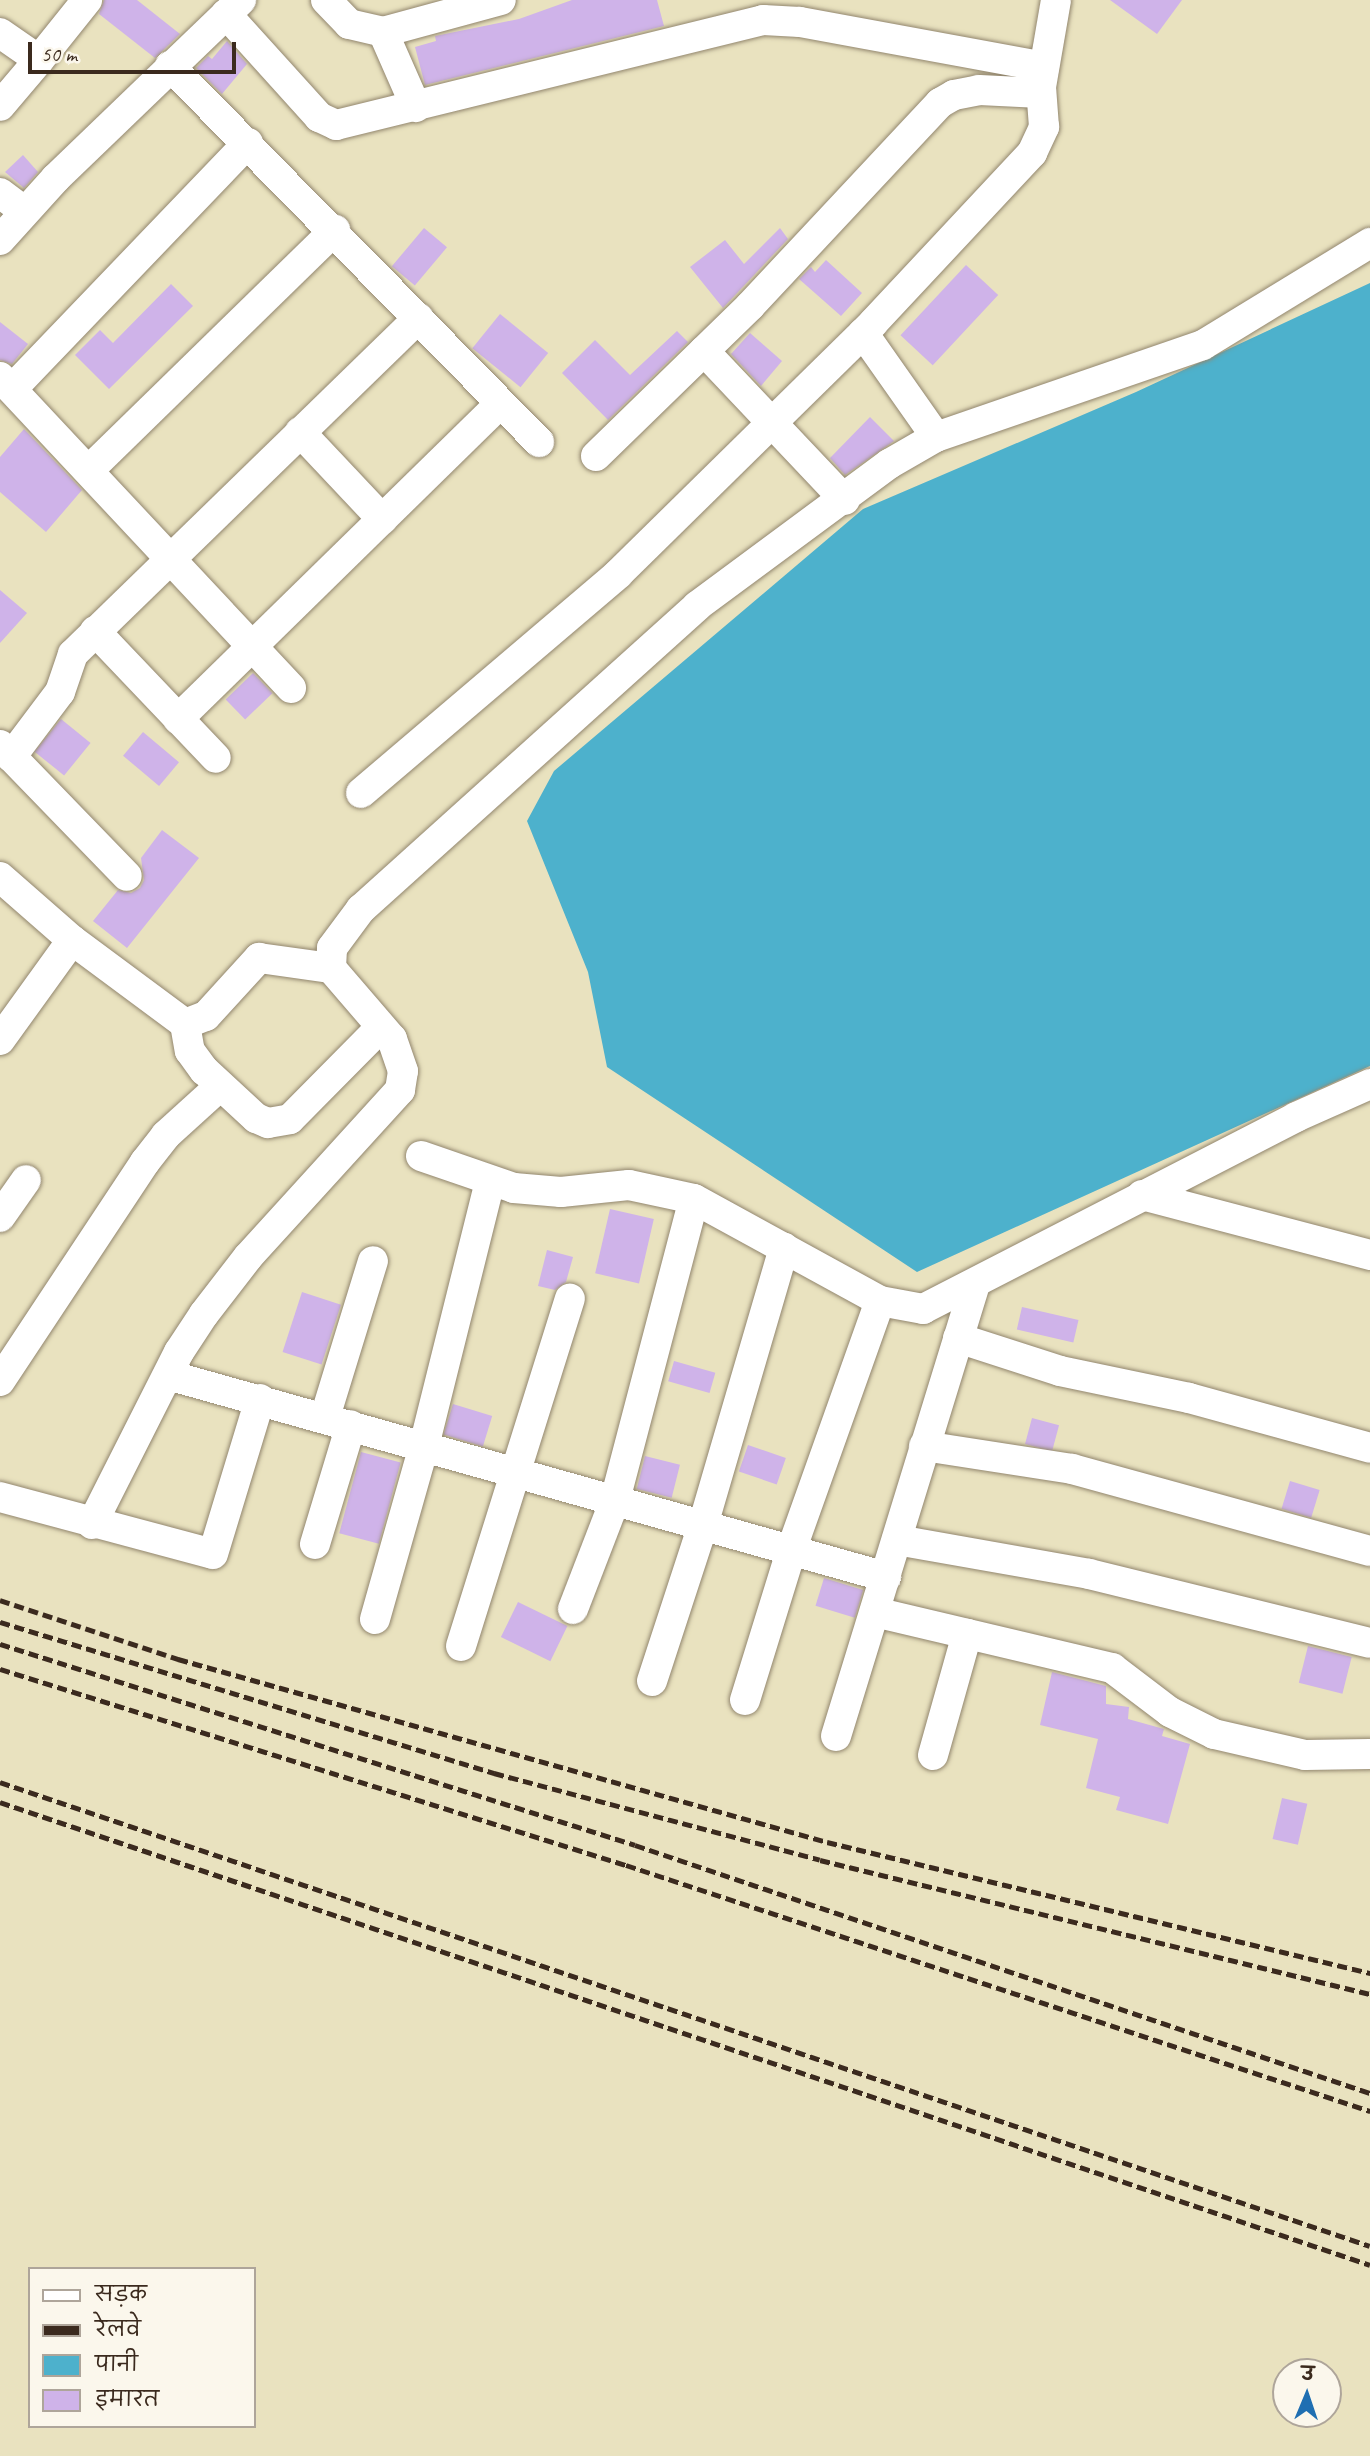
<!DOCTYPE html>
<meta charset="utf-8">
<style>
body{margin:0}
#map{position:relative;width:1370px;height:2456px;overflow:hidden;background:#e9e2bf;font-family:Caveat,"Playpen Sans Deva",sans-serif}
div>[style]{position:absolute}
.water>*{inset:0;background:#4db1cc}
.building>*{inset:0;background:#cfb3e9;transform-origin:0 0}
.roads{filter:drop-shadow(0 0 2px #92866e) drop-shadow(0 0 2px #92866e)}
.minor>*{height:30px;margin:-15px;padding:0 15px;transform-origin:15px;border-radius:15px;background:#fff}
.rail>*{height:5px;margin-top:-2.5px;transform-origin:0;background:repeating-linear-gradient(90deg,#3b2a1e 0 10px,transparent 0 15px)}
span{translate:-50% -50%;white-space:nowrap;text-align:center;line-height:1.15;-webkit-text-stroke:7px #fbf7ec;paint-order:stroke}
.legend{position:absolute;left:28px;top:2267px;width:228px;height:161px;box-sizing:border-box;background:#fbf7ec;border:2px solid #aea59a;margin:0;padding:9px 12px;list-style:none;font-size:21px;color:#3b2a1e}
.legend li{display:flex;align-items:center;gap:14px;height:35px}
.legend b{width:35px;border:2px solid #aea59a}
.north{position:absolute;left:1272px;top:2358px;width:70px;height:70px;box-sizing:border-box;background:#fbf7ec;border:2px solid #aea59a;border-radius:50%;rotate:2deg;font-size:19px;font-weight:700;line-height:28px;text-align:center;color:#3b2a1e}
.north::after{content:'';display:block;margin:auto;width:24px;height:32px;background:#1f6fb2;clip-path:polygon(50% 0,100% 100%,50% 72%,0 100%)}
.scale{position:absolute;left:28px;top:42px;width:208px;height:32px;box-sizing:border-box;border:4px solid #3b2a1e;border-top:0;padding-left:9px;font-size:21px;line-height:24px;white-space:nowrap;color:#3b2a1e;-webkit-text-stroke:5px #fbf7ec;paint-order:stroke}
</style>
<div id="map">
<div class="water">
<i style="clip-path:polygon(1370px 283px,1370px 1066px,917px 1272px,607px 1067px,588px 972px,527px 821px,554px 771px,863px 509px,1136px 392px)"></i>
</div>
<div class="building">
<i style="clip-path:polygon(104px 0,137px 0,180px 34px,155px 58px,99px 14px)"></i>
<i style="clip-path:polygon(572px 0,657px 0,664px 26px,425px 85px,415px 47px,436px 41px,435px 36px,519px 19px)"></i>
<i style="clip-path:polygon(1110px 0,1182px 0,1157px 34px)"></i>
<i style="clip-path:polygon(227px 41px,247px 64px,222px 94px,196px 68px,208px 56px,212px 59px)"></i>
<i style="clip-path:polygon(23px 155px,38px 172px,24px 188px,5px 172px)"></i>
<i style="left:424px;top:228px;width:30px;height:50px;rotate:40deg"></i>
<i style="clip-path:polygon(780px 228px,788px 239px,723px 308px,690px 267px,725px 240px,744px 264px)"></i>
<i style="clip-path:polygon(826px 260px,862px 293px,841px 316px,799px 279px,811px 267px,815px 272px)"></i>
<i style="left:966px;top:265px;width:44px;height:96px;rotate:43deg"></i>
<i style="clip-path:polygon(171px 284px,193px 306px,109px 389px,75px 355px,100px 330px,113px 343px)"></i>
<i style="left:500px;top:314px;width:62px;height:44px;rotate:39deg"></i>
<i style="clip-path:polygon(0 322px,28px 344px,12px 364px,0 360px)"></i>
<i style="clip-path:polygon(677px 331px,688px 342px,608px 420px,562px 373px,595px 340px,630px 375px)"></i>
<i style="clip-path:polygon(750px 333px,782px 361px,761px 386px,731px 354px)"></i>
<i style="clip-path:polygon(870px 417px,894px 441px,845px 475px,830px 458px)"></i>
<i style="clip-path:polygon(24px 429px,82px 490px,46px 532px,0 492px,0 457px)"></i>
<i style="clip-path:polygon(0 590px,27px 613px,0 643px)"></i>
<i style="left:253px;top:673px;width:28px;height:38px;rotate:46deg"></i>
<i style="left:61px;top:719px;width:38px;height:42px;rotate:39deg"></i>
<i style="left:143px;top:732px;width:47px;height:31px;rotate:40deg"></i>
<i style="clip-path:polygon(162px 830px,199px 858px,127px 948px,93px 921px,118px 890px,131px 893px,140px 888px,144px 880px,141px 858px)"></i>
<i style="left:610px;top:1209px;width:45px;height:66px;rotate:13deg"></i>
<i style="clip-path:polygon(547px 1250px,573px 1257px,566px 1282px,555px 1290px,538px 1286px)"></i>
<i style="left:302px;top:1292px;width:41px;height:63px;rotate:18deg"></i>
<i style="left:1022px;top:1307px;width:58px;height:23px;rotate:13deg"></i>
<i style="left:674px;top:1361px;width:43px;height:21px;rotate:16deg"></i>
<i style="left:453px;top:1404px;width:41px;height:32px;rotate:17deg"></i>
<i style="left:1032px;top:1418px;width:28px;height:27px;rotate:15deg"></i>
<i style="left:748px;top:1445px;width:40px;height:28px;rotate:19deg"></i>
<i style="left:361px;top:1452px;width:41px;height:84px;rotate:15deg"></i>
<i style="left:645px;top:1456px;width:36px;height:34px;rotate:14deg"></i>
<i style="left:1290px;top:1481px;width:31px;height:29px;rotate:17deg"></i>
<i style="left:824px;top:1578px;width:41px;height:29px;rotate:17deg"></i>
<i style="left:518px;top:1602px;width:55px;height:39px;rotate:26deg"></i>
<i style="left:1308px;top:1646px;width:45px;height:38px;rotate:14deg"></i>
<i style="clip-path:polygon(1052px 1672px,1106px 1686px,1106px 1704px,1129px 1707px,1128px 1719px,1164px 1729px,1162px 1736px,1190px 1744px,1168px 1824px,1116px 1810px,1120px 1797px,1086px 1788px,1098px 1739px,1040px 1725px)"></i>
<i style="left:1282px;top:1798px;width:26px;height:42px;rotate:13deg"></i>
</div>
<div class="roads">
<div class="minor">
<i style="left:326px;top:0;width:33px;rotate:46deg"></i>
<i style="left:349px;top:24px;width:35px;rotate:13deg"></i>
<i style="left:383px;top:32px;width:122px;rotate:-15.2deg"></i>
<i style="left:226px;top:14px;width:139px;rotate:47.9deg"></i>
<i style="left:319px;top:117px;width:19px;rotate:25deg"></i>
<i style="left:336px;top:125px;width:440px;rotate:-13.8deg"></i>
<i style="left:763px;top:20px;width:37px;rotate:3deg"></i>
<i style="left:800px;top:22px;width:248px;rotate:10.4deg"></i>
<i style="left:383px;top:32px;width:82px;rotate:66.3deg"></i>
<i style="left:0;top:33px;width:47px;rotate:34.7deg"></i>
<i style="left:39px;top:60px;width:60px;rotate:130.3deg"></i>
<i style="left:39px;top:60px;width:77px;rotate:-51.3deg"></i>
<i style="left:170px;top:66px;width:527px;rotate:45.54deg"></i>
<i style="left:0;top:193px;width:30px;rotate:37deg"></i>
<i style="left:0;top:240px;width:84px;rotate:-47.9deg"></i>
<i style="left:56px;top:178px;width:257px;rotate:-43.9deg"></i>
<i style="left:863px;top:333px;width:127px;rotate:54.9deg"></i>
<i style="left:704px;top:351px;width:205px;rotate:46.6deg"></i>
<i style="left:0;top:377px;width:426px;rotate:46.9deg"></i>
<i style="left:12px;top:389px;width:341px;rotate:-46.2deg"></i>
<i style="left:300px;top:432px;width:120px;rotate:46.7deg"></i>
<i style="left:596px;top:456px;width:215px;rotate:-44.2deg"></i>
<i style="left:750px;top:306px;width:278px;rotate:-46.9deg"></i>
<i style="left:940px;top:103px;width:16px;rotate:-30deg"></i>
<i style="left:954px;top:95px;width:25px;rotate:-11deg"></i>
<i style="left:979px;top:90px;width:62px;rotate:2.8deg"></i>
<i style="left:89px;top:470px;width:344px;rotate:-44.3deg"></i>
<i style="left:95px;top:631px;width:175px;rotate:46.4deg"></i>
<i style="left:178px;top:719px;width:449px;rotate:-44.4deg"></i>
<i style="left:0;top:745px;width:182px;rotate:45.9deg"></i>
<i style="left:11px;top:757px;width:81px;rotate:-53deg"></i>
<i style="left:60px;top:692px;width:40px;rotate:-71.1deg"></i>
<i style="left:73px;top:654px;width:482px;rotate:-44.2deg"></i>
<i style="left:361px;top:793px;width:338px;rotate:-40.4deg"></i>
<i style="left:618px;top:574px;width:358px;rotate:-44.5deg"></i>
<i style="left:873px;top:323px;width:233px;rotate:-46.9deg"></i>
<i style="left:1032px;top:153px;width:29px;rotate:-65deg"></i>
<i style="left:1044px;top:127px;width:40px;rotate:-94.3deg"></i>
<i style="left:1041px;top:87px;width:88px;rotate:-80.2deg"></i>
<i style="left:0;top:877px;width:96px;rotate:41.2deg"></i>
<i style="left:72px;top:940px;width:141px;rotate:36.6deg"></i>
<i style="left:185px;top:1024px;width:22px;rotate:-21deg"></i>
<i style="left:206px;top:1016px;width:79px;rotate:-47.6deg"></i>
<i style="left:259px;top:958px;width:73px;rotate:7.9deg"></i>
<i style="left:185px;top:1024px;width:27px;rotate:80deg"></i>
<i style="left:190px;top:1051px;width:24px;rotate:54deg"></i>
<i style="left:204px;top:1070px;width:71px;rotate:42.7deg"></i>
<i style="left:256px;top:1118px;width:13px;rotate:23deg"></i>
<i style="left:268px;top:1123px;width:22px;rotate:-10deg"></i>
<i style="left:290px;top:1119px;width:129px;rotate:-45.3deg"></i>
<i style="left:0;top:1040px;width:123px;rotate:-54.2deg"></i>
<i style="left:421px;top:1156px;width:98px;rotate:19deg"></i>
<i style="left:514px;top:1188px;width:47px;rotate:4.9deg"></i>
<i style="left:561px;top:1192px;width:68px;rotate:-5.9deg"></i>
<i style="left:629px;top:1185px;width:66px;rotate:12.2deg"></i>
<i style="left:694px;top:1199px;width:212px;rotate:28.7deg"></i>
<i style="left:880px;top:1301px;width:44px;rotate:10.5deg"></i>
<i style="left:923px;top:1309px;width:420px;rotate:-27.2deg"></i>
<i style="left:1296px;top:1117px;width:81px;rotate:-24deg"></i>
<i style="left:1142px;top:1195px;width:236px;rotate:14.7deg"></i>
<i style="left:0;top:1217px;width:45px;rotate:-54.9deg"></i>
<i style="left:958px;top:1338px;width:107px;rotate:17.9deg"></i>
<i style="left:1060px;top:1371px;width:132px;rotate:11.8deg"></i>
<i style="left:1189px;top:1398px;width:188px;rotate:15.4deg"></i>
<i style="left:168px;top:1375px;width:746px;rotate:15.71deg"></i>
<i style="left:0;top:1381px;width:263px;rotate:-56.5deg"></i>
<i style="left:145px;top:1162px;width:34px;rotate:-52deg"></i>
<i style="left:166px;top:1135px;width:73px;rotate:-42.2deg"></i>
<i style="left:325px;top:1417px;width:163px;rotate:-72.9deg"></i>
<i style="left:924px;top:1446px;width:150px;rotate:8.8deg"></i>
<i style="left:1072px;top:1469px;width:309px;rotate:15.4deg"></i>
<i style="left:0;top:1497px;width:220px;rotate:15deg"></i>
<i style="left:213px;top:1554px;width:162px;rotate:-73.1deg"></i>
<i style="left:92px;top:1524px;width:193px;rotate:-63.2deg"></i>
<i style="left:179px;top:1352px;width:45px;rotate:-56.7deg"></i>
<i style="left:204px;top:1314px;width:72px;rotate:-52.3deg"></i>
<i style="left:248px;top:1257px;width:226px;rotate:-47.7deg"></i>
<i style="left:400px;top:1090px;width:19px;rotate:-81deg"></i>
<i style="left:403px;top:1071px;width:34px;rotate:-109deg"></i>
<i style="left:392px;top:1039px;width:94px;rotate:-130.7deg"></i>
<i style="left:331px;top:968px;width:20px;rotate:-87deg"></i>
<i style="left:332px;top:948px;width:49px;rotate:-53.4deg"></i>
<i style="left:361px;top:909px;width:452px;rotate:-42deg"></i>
<i style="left:697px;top:606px;width:239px;rotate:-36.5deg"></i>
<i style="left:889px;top:464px;width:54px;rotate:-29.9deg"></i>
<i style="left:936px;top:437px;width:282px;rotate:-19deg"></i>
<i style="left:1203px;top:345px;width:196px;rotate:-31.4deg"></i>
<i style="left:897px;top:1540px;width:195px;rotate:10deg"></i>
<i style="left:1089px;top:1574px;width:289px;rotate:13.8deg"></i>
<i style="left:315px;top:1544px;width:124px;rotate:-73.2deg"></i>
<i style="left:573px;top:1609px;width:117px;rotate:-68.9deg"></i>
<i style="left:615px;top:1500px;width:311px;rotate:-75.3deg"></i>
<i style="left:875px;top:1612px;width:244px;rotate:13.3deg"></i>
<i style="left:1112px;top:1668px;width:73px;rotate:37.2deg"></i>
<i style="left:1170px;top:1712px;width:49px;rotate:26.6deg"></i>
<i style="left:1214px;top:1734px;width:93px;rotate:13deg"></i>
<i style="left:1305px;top:1755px;width:65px;rotate:-0.9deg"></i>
<i style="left:375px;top:1619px;width:180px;rotate:-74.2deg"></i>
<i style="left:424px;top:1446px;width:272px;rotate:-76deg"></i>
<i style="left:461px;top:1646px;width:364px;rotate:-72.6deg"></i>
<i style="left:652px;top:1681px;width:164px;rotate:-71.9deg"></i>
<i style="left:703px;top:1525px;width:289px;rotate:-73.7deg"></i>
<i style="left:745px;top:1700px;width:159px;rotate:-72.8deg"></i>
<i style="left:792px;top:1548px;width:262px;rotate:-70.4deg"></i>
<i style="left:836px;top:1736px;width:472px;rotate:-72.9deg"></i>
<i style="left:933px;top:1755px;width:126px;rotate:-74.3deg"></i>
</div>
</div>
<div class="rail">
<i style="left:0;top:1600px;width:188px;rotate:18.3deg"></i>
<i style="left:178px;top:1659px;width:674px;rotate:15.75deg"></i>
<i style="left:827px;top:1842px;width:559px;rotate:13.56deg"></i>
<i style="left:0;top:1622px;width:517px;rotate:17deg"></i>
<i style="left:494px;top:1773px;width:337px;rotate:14.9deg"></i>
<i style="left:820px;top:1860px;width:566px;rotate:13.69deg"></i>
<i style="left:0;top:1644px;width:666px;rotate:17.56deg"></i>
<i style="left:635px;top:1845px;width:776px;rotate:18.65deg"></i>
<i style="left:0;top:1669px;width:656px;rotate:17.39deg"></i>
<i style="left:626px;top:1865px;width:784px;rotate:18.3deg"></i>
<i style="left:0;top:1782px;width:1446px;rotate:18.71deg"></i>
<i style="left:0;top:1802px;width:1446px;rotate:18.67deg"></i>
</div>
<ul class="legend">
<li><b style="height:9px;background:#fff"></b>सड़क</li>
<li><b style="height:9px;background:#3b2a1e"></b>रेलवे</li>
<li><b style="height:19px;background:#4db1cc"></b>पानी</li>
<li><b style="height:19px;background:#cfb3e9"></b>इमारत</li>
</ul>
<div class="north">उ</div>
<div class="scale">50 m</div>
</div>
